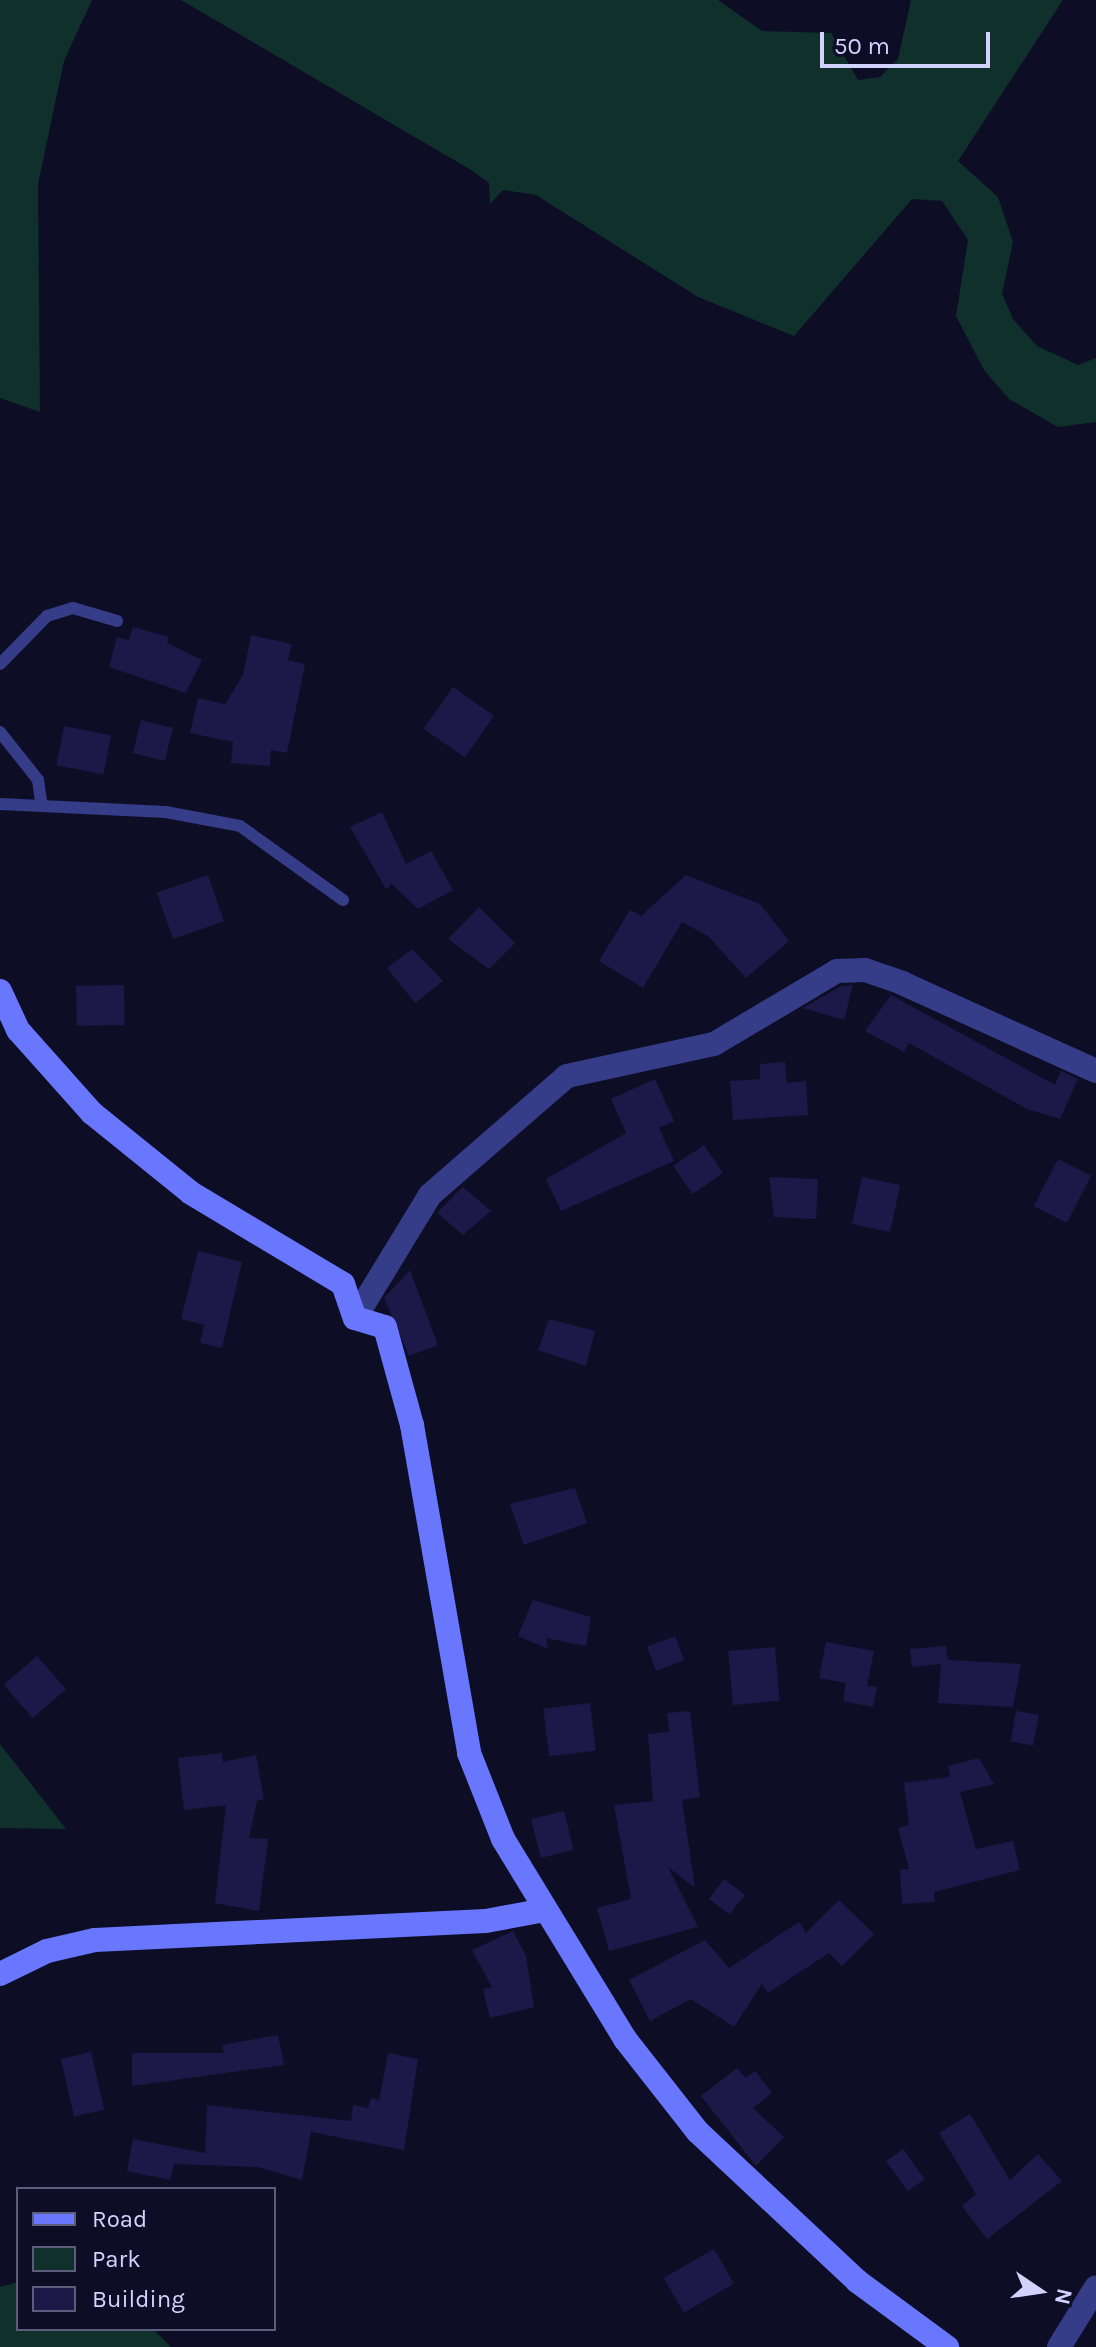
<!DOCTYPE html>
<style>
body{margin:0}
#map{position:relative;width:1096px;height:2347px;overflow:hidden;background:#0e0d26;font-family:Karla,sans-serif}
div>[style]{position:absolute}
.green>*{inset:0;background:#10302b}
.building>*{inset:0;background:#1c1848;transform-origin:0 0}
.lane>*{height:12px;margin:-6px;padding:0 6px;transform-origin:6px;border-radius:6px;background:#353c88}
.street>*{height:24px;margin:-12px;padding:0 12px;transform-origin:12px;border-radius:12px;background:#353c88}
.secondary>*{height:24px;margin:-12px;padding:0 12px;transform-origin:12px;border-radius:12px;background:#6977ff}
span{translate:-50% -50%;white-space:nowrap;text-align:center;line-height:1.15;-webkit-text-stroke:6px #0e0d26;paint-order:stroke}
.legend{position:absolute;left:16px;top:2187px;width:260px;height:144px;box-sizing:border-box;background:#0e0d26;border:2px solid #5c5c7d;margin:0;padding:10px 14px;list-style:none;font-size:24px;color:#d2d2ff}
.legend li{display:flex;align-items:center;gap:16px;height:40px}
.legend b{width:40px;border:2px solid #5c5c7d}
.north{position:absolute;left:1000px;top:2251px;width:80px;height:80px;-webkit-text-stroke:6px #0e0d26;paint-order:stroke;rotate:103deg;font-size:22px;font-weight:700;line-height:32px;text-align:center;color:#d2d2ff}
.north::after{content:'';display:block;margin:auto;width:28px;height:36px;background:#d2d2ff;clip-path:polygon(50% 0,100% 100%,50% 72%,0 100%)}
.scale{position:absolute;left:820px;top:32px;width:170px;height:36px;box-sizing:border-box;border:4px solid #d2d2ff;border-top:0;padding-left:10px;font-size:24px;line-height:28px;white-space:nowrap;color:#d2d2ff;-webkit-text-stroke:6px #0e0d26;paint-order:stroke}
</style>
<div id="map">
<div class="green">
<i style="clip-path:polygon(0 0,92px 0,64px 61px,38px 184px,40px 412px,0 398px)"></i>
<i style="clip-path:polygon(181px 0,718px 0,762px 31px,831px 33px,858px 80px,880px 77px,898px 59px,911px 0,1063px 0,958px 161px,998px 197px,1013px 242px,1002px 294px,1013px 319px,1037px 346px,1078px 365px,1096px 358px,1096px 422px,1058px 427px,1009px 399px,984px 370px,956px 316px,968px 240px,942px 201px,912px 199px,794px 336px,698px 297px,536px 195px,503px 190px,490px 204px,489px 183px,471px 170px)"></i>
<i style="clip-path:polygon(0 1744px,66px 1829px,0 1828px)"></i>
<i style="clip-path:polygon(18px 2282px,18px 2329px,153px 2329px,171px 2347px,0 2347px,0 2287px)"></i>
</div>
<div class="building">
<i style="clip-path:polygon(133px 627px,169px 637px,167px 643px,202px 660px,186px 693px,109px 667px,117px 637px,129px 640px)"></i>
<i style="clip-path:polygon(251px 635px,292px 644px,288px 660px,305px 664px,287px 753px,271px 750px,270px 766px,231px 763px,233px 742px,190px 733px,198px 698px,225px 704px,243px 675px)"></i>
<i style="left:453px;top:687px;width:50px;height:51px;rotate:35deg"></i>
<i style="left:141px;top:720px;width:33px;height:34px;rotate:14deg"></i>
<i style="left:64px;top:726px;width:48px;height:40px;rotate:11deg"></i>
<i style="clip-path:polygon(382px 812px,406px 864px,431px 851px,453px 890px,418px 909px,392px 884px,386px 889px,350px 827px)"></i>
<i style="left:208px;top:875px;width:49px;height:54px;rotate:71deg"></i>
<i style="clip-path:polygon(686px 875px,760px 904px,789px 941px,746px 978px,708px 936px,682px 922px,643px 988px,599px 961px,630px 910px,641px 916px)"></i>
<i style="clip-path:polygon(479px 907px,515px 943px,489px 969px,448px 939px)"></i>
<i style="clip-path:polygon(412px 949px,443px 981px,415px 1003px,387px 968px)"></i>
<i style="left:124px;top:985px;width:40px;height:48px;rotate:89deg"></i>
<i style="clip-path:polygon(853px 985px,844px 1020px,803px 1008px,841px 986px)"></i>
<i style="clip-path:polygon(891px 995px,1055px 1085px,1061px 1071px,1078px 1079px,1060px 1119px,1027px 1109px,909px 1043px,904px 1052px,865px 1031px)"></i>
<i style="clip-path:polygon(785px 1062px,787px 1083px,806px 1081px,808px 1115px,733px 1120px,730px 1081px,760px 1079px,760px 1064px)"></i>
<i style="clip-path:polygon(655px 1079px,674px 1121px,659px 1128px,674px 1161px,561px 1211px,546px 1179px,626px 1133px,611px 1099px)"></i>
<i style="left:704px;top:1145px;width:34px;height:37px;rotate:56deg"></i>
<i style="left:1058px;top:1159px;width:37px;height:53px;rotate:27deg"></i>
<i style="clip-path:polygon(769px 1177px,818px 1179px,816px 1219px,774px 1217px)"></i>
<i style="left:862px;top:1177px;width:39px;height:48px;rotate:12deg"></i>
<i style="clip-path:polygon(463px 1187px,491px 1211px,463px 1235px,437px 1213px)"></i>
<i style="clip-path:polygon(198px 1251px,242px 1262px,222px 1348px,200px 1343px,204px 1325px,181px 1319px)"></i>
<i style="clip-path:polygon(410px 1270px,438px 1345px,409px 1356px,384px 1298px)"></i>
<i style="clip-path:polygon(549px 1319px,595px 1331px,586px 1366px,538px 1350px)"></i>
<i style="clip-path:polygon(575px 1488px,587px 1523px,524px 1545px,510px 1504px)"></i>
<i style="clip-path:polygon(533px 1600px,591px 1617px,586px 1646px,546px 1638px,548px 1649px,518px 1636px)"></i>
<i style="left:675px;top:1636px;width:26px;height:30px;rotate:69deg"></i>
<i style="clip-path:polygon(826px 1642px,874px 1651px,867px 1686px,877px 1687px,873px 1707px,843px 1701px,846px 1683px,819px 1678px)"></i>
<i style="clip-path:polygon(946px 1646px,948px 1660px,1021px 1664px,1013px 1707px,938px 1703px,941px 1664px,912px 1667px,910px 1649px)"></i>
<i style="left:775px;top:1647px;width:54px;height:47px;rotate:85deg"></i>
<i style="left:37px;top:1656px;width:44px;height:44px;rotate:49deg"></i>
<i style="left:590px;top:1703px;width:48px;height:47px;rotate:83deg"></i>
<i style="clip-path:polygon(690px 1711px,700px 1797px,682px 1800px,695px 1888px,668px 1867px,698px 1927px,609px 1951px,597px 1908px,631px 1899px,614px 1805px,653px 1801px,648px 1734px,669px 1732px,667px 1713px)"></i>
<i style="left:1016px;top:1711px;width:23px;height:31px;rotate:10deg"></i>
<i style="clip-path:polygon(222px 1753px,223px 1762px,256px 1755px,264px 1799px,257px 1801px,249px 1838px,268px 1839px,259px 1911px,215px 1903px,226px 1805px,184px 1810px,178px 1758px)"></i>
<i style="clip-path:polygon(979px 1758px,994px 1784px,960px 1792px,976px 1849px,1013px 1841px,1020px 1870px,934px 1892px,935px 1902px,902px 1904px,900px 1869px,909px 1869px,898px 1828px,909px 1825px,904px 1783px,950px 1777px,948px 1766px)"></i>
<i style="left:564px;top:1811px;width:40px;height:34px;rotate:76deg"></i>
<i style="left:724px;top:1879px;width:26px;height:25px;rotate:37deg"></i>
<i style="clip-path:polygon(839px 1900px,874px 1934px,842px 1966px,829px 1953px,768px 1993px,762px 1984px,734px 2027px,691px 1999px,650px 2021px,629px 1980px,705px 1940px,729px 1968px,799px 1922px,806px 1933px)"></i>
<i style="clip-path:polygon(513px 1931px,526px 1956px,534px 2007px,490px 2018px,483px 1989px,492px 1987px,472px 1950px)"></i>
<i style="clip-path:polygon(278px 2035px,284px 2065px,132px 2086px,132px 2053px,224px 2053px,222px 2045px)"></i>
<i style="left:91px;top:2052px;width:59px;height:31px;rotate:77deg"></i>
<i style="clip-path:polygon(388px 2053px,418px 2059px,404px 2150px,311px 2132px,302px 2180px,258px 2167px,174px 2164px,170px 2180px,127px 2171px,133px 2139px,205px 2153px,207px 2105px,351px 2121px,353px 2105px,368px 2108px,371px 2098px,379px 2100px)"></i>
<i style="clip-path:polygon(737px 2068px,746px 2078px,755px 2071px,772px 2093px,753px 2108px,784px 2137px,756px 2166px,701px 2096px)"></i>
<i style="clip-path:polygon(970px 2114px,1010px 2180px,1038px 2154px,1062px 2181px,987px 2239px,962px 2206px,976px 2194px,939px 2133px)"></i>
<i style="left:903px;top:2149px;width:37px;height:21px;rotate:54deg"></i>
<i style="left:714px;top:2249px;width:40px;height:58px;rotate:60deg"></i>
</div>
<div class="lane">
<i style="left:0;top:664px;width:67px;rotate:-45.6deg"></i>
<i style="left:47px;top:616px;width:27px;rotate:-17deg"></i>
<i style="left:73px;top:608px;width:46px;rotate:16.5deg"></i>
<i style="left:0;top:732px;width:61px;rotate:51.6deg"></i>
<i style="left:38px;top:780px;width:21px;rotate:82deg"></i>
<i style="left:0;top:804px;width:166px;rotate:2.8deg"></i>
<i style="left:166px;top:812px;width:75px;rotate:10.7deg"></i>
<i style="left:240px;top:826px;width:127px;rotate:35.7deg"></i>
</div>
<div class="street">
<i style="left:355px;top:1318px;width:144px;rotate:-58.6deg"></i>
<i style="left:430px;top:1195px;width:181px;rotate:-41deg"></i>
<i style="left:567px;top:1076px;width:150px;rotate:-12.3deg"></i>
<i style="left:714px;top:1044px;width:143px;rotate:-30.7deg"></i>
<i style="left:837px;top:971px;width:28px;rotate:-2deg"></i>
<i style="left:865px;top:970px;width:39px;rotate:19deg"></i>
<i style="left:902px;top:983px;width:213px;rotate:24.4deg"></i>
<i style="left:1059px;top:2347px;width:70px;rotate:-58.3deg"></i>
</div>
<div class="secondary">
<i style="left:0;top:991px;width:43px;rotate:65.2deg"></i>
<i style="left:18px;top:1030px;width:111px;rotate:48.3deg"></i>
<i style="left:92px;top:1113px;width:127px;rotate:38.9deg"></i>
<i style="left:191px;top:1193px;width:177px;rotate:30.9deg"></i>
<i style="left:343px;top:1284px;width:36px;rotate:71deg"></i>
<i style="left:355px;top:1318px;width:31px;rotate:17deg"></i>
<i style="left:385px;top:1327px;width:102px;rotate:74.6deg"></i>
<i style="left:412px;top:1425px;width:333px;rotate:80.1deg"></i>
<i style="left:469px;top:1753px;width:92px;rotate:68.4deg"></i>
<i style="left:503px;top:1839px;width:234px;rotate:58.6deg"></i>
<i style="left:625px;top:2039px;width:118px;rotate:51.9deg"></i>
<i style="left:698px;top:2132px;width:218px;rotate:43.1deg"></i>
<i style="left:857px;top:2281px;width:112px;rotate:36.3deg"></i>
<i style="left:0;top:1974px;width:52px;rotate:-26.1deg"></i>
<i style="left:47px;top:1951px;width:49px;rotate:-12.9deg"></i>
<i style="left:95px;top:1940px;width:391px;rotate:-2.8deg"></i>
<i style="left:486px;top:1921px;width:60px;rotate:-10.6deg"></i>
</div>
<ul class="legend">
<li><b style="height:10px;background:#6977ff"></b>Road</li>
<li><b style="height:22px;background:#10302b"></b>Park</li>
<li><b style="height:22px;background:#1c1848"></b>Building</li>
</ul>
<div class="north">N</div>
<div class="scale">50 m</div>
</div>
